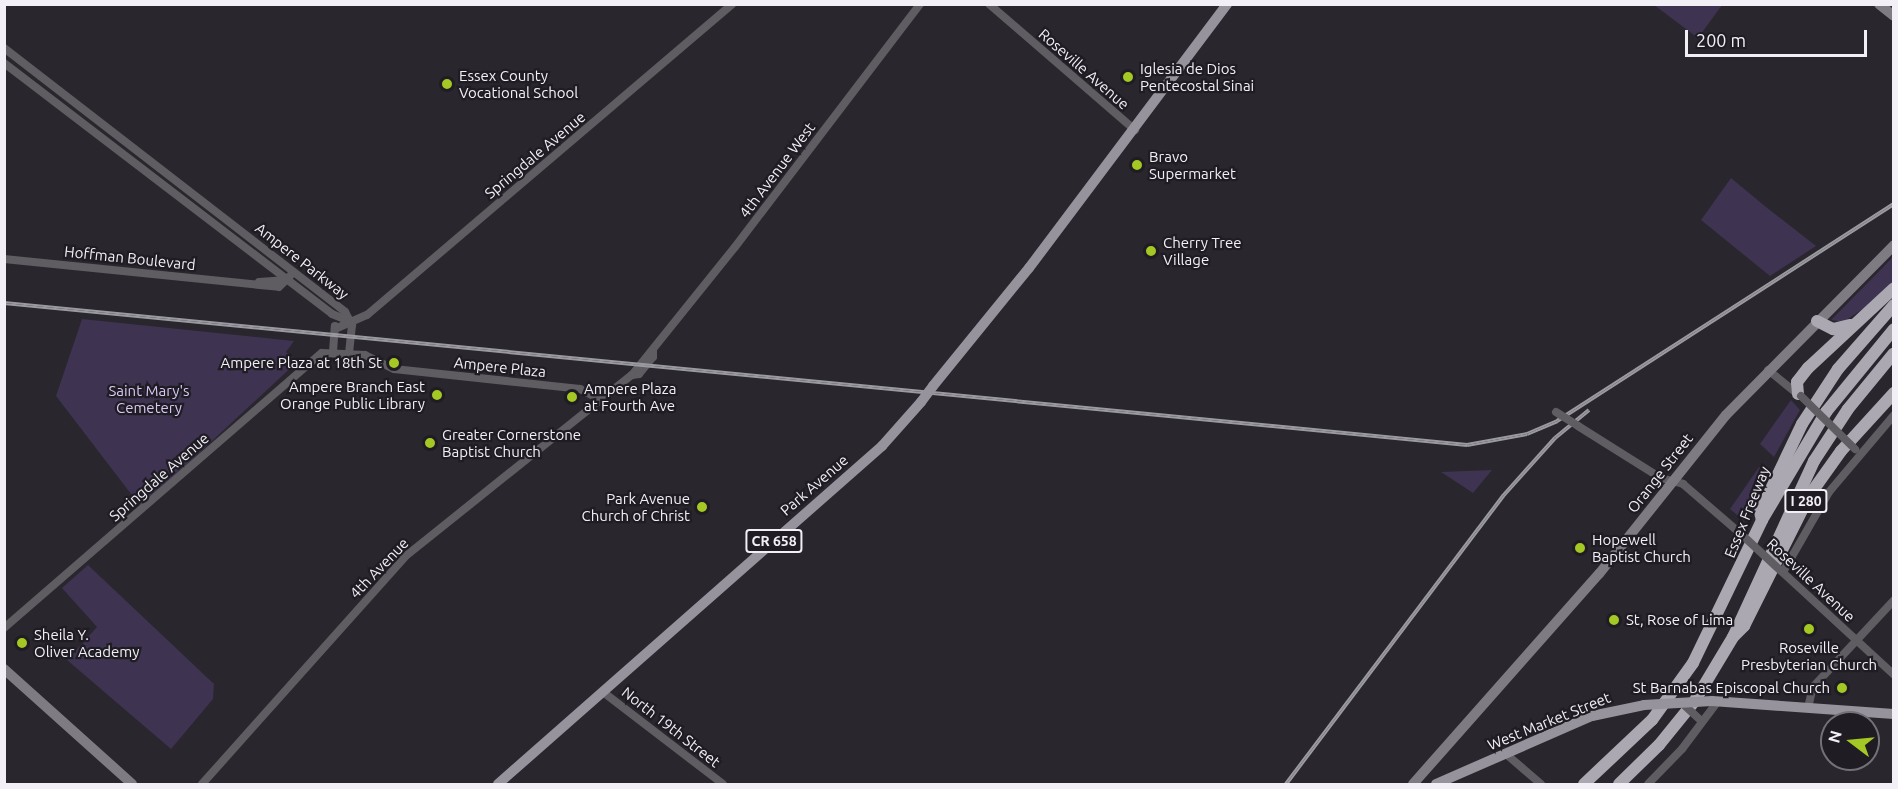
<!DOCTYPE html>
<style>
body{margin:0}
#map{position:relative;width:1898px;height:789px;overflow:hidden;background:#29262e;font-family:Ubuntu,sans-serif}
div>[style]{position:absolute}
.green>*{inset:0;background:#3e3350}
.tertiary>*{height:8px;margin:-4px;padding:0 4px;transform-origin:4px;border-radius:4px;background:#5f5d62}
.secondary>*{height:10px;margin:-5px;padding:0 5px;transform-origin:5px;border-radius:5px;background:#7e7b82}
.primary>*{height:10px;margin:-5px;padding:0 5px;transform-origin:5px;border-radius:5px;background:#96939c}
.motorway>*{height:12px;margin:-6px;padding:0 6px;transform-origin:6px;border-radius:6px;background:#aca8b2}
.rail>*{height:4px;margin-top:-2px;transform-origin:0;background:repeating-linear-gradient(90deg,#1f1c24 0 4.5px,#9c9aa1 0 9px);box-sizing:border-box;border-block:2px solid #9c9aa1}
.tertiary-bridge>*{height:8px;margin:-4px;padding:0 4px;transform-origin:4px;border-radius:4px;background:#5f5d62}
.primary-bridge>*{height:10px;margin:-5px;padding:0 5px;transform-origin:5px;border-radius:5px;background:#96939c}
.dots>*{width:16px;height:16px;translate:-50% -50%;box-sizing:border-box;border:3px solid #1f1c24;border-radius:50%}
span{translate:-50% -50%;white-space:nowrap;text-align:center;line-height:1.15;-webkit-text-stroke:4.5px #1f1c24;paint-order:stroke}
.shield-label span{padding:2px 4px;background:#1f1c24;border:2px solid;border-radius:4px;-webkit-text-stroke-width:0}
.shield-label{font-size:14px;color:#f2f0f6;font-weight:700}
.poi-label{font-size:15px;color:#f2f0f6}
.left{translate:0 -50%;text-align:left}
.right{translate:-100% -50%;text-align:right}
.street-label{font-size:15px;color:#f2f0f6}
.park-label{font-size:15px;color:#d9c8f4}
.frame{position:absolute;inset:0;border:6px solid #f2f0f6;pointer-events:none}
.north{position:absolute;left:1820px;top:711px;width:60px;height:60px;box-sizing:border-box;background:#1f1c24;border:2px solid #737178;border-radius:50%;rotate:286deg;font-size:16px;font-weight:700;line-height:24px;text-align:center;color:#f2f0f6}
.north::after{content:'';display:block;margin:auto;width:21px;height:27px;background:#a4c824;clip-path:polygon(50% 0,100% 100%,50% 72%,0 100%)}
.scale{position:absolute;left:1685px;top:30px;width:182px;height:27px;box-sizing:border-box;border:3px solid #f2f0f6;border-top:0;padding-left:8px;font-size:18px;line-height:21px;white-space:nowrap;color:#f2f0f6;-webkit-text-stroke:4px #1f1c24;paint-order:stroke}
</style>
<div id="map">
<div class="green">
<i style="clip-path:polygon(1654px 5px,1722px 5px,1698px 38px)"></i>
<i style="clip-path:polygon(1731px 178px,1766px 207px,1816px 246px,1770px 276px,1701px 220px)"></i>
<i style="clip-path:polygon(1893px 257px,1893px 281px,1866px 307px,1843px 322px,1831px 320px)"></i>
<i style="clip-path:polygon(82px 319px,294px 341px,286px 352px,297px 362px,141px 507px,56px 396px)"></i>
<i style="clip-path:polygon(1791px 400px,1800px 410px,1774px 457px,1760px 444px)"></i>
<i style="clip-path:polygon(1759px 467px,1765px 472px,1744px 521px,1730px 509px)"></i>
<i style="clip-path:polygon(1492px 470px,1473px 493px,1441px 472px)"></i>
<i style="clip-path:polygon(88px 565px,214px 684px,213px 699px,171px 749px,67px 660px,97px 627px,62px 588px)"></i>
</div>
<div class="tertiary">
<i style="left:989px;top:4px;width:193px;rotate:40.8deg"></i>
<i style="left:4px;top:48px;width:431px;rotate:37.7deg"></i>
<i style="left:345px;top:312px;width:15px;rotate:62deg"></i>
<i style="left:352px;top:325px;width:28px;rotate:96deg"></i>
<i style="left:4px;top:63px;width:413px;rotate:37.4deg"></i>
<i style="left:332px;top:314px;width:18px;rotate:22deg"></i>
<i style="left:4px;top:259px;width:276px;rotate:5.8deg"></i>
<i style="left:279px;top:287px;width:16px;rotate:-45deg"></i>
<i style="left:259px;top:282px;width:28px;rotate:-4deg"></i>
<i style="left:335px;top:329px;width:35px;rotate:-24deg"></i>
<i style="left:367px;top:315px;width:480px;rotate:-40.4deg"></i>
<i style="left:333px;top:352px;width:26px;rotate:-86deg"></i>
<i style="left:1768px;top:370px;width:38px;rotate:39deg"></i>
<i style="left:632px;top:375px;width:164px;rotate:-51.2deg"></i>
<i style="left:735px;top:247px;width:305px;rotate:-52.7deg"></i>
<i style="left:1578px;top:426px;width:98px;rotate:32.1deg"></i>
<i style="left:1661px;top:478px;width:23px;rotate:15deg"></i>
<i style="left:1683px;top:484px;width:77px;rotate:40.8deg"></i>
<i style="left:1780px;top:570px;width:155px;rotate:42.6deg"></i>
<i style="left:1783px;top:572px;width:92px;rotate:-60.1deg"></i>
<i style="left:1829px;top:492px;width:101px;rotate:-49.8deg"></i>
<i style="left:4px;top:628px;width:420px;rotate:-40.9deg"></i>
<i style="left:322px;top:353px;width:43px;rotate:2.7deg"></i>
<i style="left:365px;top:355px;width:32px;rotate:26deg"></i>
<i style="left:394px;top:369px;width:187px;rotate:6.1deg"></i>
<i style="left:580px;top:389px;width:24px;rotate:28deg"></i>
<i style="left:603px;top:692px;width:151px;rotate:37.5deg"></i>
<i style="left:1808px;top:708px;width:22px;rotate:-77deg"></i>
<i style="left:1813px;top:687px;width:119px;rotate:-47deg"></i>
<i style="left:1506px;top:754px;width:46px;rotate:40.6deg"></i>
<i style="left:202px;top:784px;width:307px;rotate:-48.2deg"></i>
<i style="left:407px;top:555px;width:288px;rotate:-38.7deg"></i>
<i style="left:632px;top:375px;width:7px;rotate:-8deg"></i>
<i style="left:639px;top:374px;width:22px;rotate:-51deg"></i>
<i style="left:653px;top:357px;width:6px;rotate:-90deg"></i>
<i style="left:1648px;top:784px;width:49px;rotate:-45.8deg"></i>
<i style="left:1682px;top:749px;width:60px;rotate:-53.1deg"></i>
</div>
<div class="secondary">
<i style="left:1879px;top:4px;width:19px;rotate:39deg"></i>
<i style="left:4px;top:669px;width:172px;rotate:41.9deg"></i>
<i style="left:1413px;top:784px;width:281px;rotate:-48.5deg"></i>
<i style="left:1599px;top:574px;width:203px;rotate:-51.4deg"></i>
<i style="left:1726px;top:415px;width:239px;rotate:-45.3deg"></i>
</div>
<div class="primary">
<i style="left:933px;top:386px;width:152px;rotate:-50.9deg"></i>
<i style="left:1029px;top:268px;width:330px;rotate:-53.1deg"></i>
<i style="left:1712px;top:701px;width:182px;rotate:4.1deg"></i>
<i style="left:498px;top:784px;width:512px;rotate:-41.35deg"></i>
<i style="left:882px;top:446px;width:59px;rotate:-48.4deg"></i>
<i style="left:1436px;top:784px;width:170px;rotate:-23.6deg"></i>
<i style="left:1592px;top:716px;width:53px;rotate:-11.9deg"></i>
</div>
<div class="motorway">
<i style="left:1817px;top:321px;width:18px;rotate:27deg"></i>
<i style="left:1833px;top:329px;width:18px;rotate:-13deg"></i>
<i style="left:1798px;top:394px;width:12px;rotate:-95deg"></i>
<i style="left:1797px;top:382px;width:18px;rotate:-52deg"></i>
<i style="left:1808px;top:368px;width:117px;rotate:-42.9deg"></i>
<i style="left:1762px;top:520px;width:126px;rotate:-59.3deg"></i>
<i style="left:1826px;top:412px;width:107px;rotate:-50.7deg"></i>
<i style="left:1734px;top:635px;width:192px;rotate:-65.3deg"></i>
<i style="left:1814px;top:461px;width:62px;rotate:-56.8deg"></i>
<i style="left:1848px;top:409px;width:72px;rotate:-50.6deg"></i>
<i style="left:1584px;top:784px;width:93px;rotate:-43.3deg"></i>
<i style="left:1652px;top:720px;width:70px;rotate:-54.3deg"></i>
<i style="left:1693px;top:663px;width:159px;rotate:-64.2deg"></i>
<i style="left:1762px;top:520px;width:8px;rotate:-104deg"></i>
<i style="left:1760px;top:512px;width:98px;rotate:-64.5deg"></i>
<i style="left:1802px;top:424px;width:66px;rotate:-56.8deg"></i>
<i style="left:1838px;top:369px;width:85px;rotate:-48.8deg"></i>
<i style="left:1619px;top:784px;width:56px;rotate:-44.3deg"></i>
<i style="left:1659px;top:745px;width:55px;rotate:-50.9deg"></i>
<i style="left:1694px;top:702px;width:76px;rotate:-59deg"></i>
<i style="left:1733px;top:637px;width:16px;rotate:-45deg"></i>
<i style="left:1744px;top:626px;width:145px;rotate:-63.4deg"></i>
<i style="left:1809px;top:496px;width:55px;rotate:-54.6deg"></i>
<i style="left:1841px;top:451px;width:79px;rotate:-47.6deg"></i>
</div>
<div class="rail">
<i style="left:4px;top:303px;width:1470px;rotate:5.54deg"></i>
<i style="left:1467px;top:445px;width:61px;rotate:-10.4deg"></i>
<i style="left:1527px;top:434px;width:33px;rotate:-23deg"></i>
<i style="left:1557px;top:421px;width:401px;rotate:-32.8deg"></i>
<i style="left:1286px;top:784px;width:361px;rotate:-53deg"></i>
<i style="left:1503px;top:496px;width:78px;rotate:-48.1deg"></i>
<i style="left:1555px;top:438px;width:44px;rotate:-39.5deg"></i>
</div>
<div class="tertiary-bridge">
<i style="left:1801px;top:396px;width:76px;rotate:44.5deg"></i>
<i style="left:1556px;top:412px;width:26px;rotate:32deg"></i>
<i style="left:1741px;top:534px;width:53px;rotate:42.7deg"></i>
<i style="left:1682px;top:703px;width:23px;rotate:43deg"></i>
</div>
<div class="primary-bridge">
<i style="left:921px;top:402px;width:20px;rotate:-53deg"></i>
<i style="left:1644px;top:705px;width:68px;rotate:-3.4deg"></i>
</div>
<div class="dots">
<i style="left:1128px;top:77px;background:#a4c824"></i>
<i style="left:447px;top:84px;background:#a4c824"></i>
<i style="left:1137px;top:165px;background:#a4c824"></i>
<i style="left:1151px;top:251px;background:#a4c824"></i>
<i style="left:394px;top:363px;background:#a4c824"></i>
<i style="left:437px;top:395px;background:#a4c824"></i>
<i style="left:572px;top:397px;background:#a4c824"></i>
<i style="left:430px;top:443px;background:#a4c824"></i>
<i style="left:702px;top:507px;background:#a4c824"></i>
<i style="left:1580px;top:548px;background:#a4c824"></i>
<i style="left:1614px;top:620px;background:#a4c824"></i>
<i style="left:1809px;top:629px;background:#a4c824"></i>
<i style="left:22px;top:643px;background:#a4c824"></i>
<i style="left:1842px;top:688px;background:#a4c824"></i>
</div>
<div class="shield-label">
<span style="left:1806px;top:501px">I 280</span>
<span style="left:774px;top:541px">CR 658</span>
</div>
<div class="poi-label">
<span class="left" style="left:1140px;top:77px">Iglesia de Dios<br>Pentecostal Sinai</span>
<span class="left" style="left:459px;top:84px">Essex County<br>Vocational School</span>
<span class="left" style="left:1149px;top:165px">Bravo<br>Supermarket</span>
<span class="left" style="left:1163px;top:251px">Cherry Tree<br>Village</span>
<span class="right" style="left:382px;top:363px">Ampere Plaza at 18th St</span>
<span class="right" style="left:425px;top:395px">Ampere Branch East<br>Orange Public Library</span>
<span class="left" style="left:584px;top:397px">Ampere Plaza<br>at Fourth Ave</span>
<span class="left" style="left:442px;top:443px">Greater Cornerstone<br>Baptist Church</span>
<span class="right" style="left:690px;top:507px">Park Avenue<br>Church of Christ</span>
<span class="left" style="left:1592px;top:548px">Hopewell<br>Baptist Church</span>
<span class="left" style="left:1626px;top:620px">St, Rose of Lima</span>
<span class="left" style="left:34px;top:643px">Sheila Y.<br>Oliver Academy</span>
<span style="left:1809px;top:656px">Roseville<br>Presbyterian Church</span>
<span class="right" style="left:1830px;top:688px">St Barnabas Episcopal Church</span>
</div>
<div class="street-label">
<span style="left:1084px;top:69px;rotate:41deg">Roseville Avenue</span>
<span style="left:535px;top:155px;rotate:-40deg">Springdale Avenue</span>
<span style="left:777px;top:170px;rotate:-53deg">4th Avenue West</span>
<span style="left:130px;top:258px;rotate:6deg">Hoffman Boulevard</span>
<span style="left:302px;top:261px;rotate:38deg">Ampere Parkway</span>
<span style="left:500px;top:367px;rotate:6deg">Ampere Plaza</span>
<span style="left:1660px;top:473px;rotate:-52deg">Orange Street</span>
<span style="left:159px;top:477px;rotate:-41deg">Springdale Avenue</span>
<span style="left:814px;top:485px;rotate:-41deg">Park Avenue</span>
<span style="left:1747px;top:512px;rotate:-68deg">Essex Freeway</span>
<span style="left:379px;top:568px;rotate:-46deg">4th Avenue</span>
<span style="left:1811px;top:580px;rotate:43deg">Roseville Avenue</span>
<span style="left:1549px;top:721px;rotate:-22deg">West Market Street</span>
<span style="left:671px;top:727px;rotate:38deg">North 19th Street</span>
</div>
<div class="park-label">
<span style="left:149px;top:399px">Saint Mary's<br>Cemetery</span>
</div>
<div class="frame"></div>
<div class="north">N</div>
<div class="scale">200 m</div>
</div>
